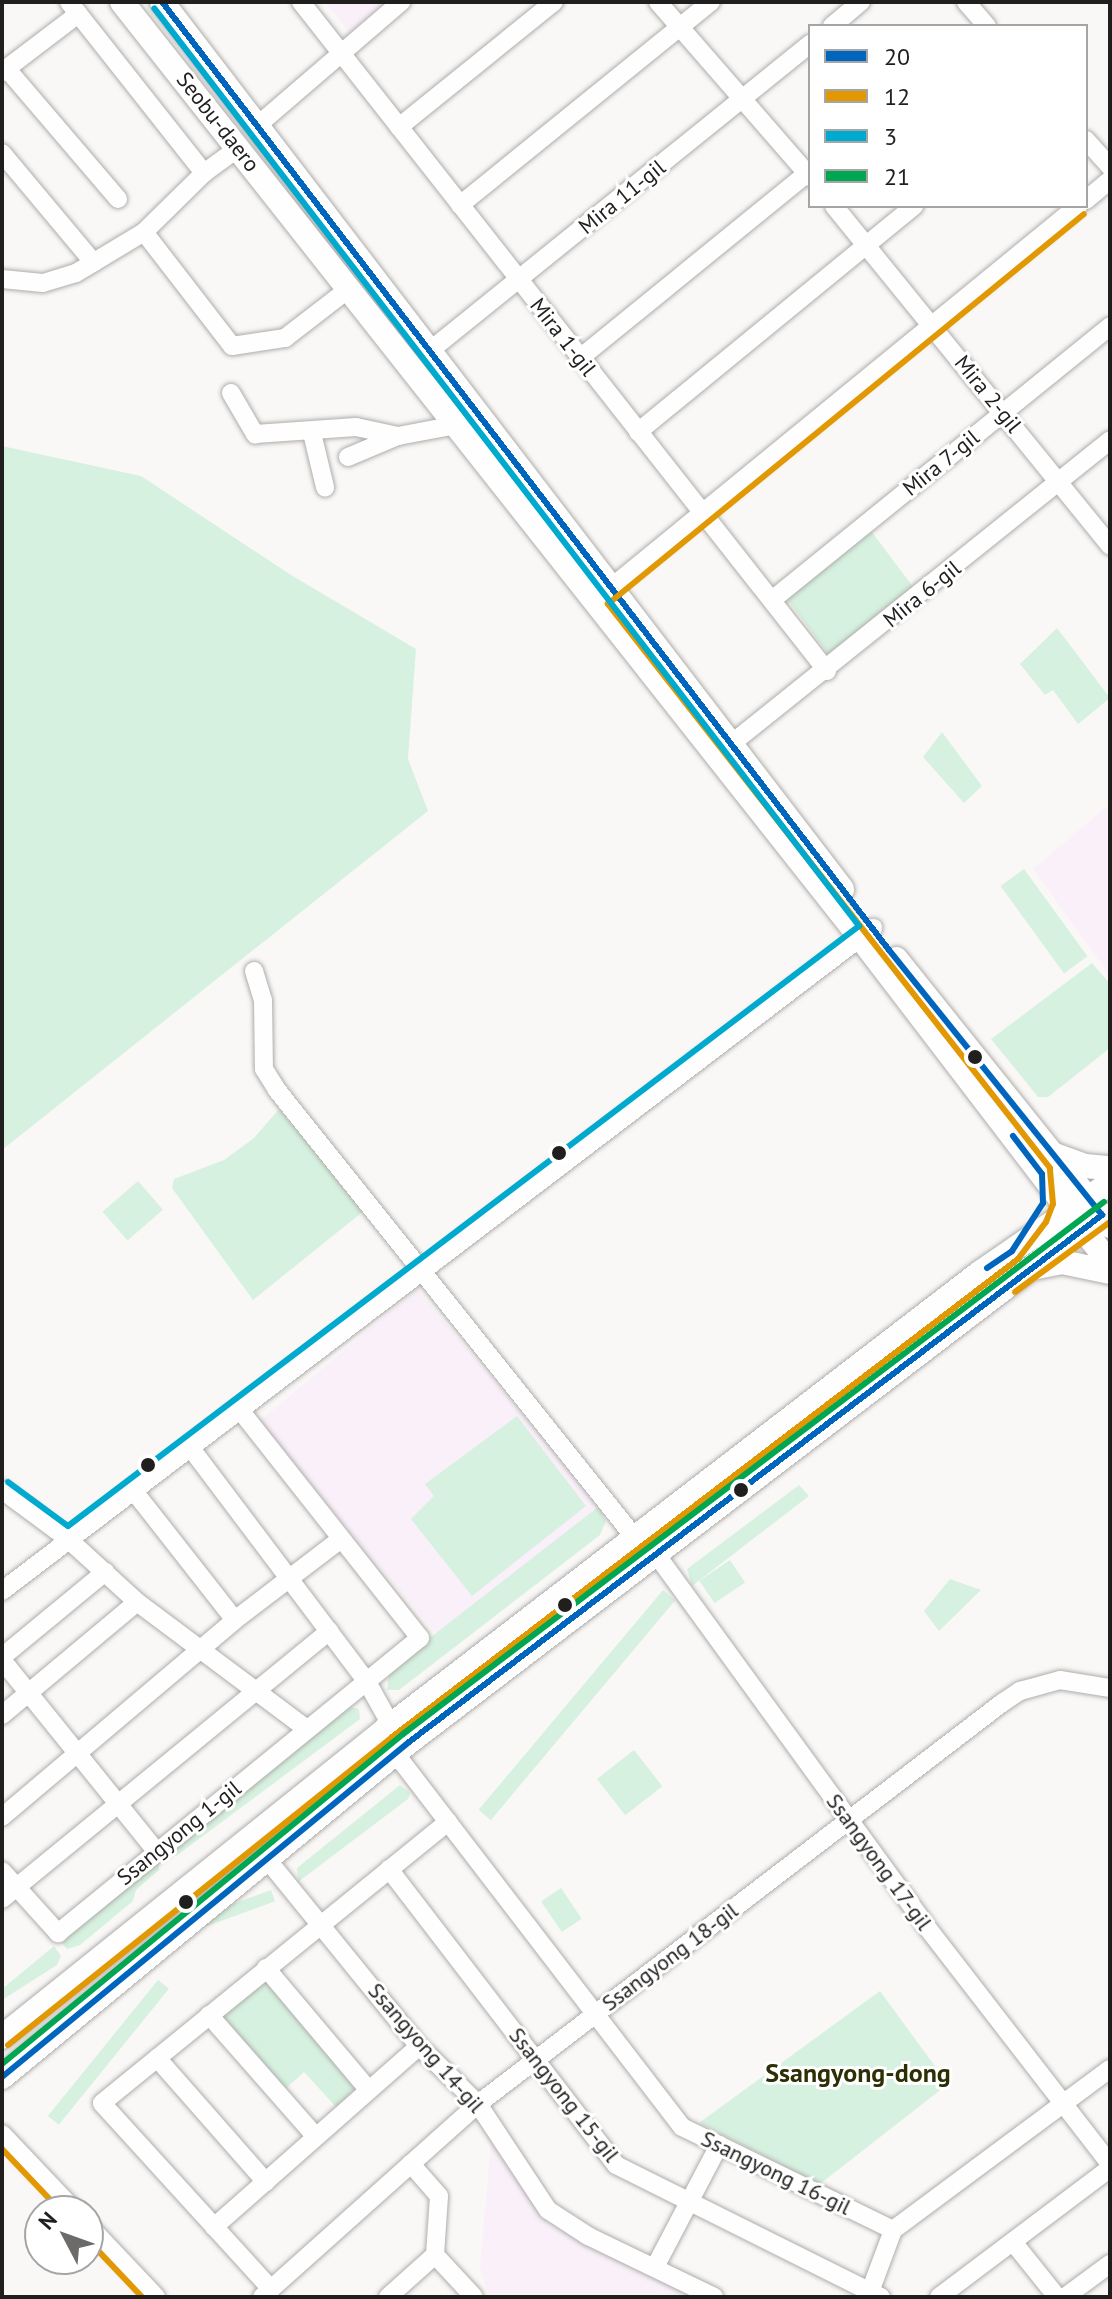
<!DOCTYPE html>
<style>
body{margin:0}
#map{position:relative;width:1112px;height:2299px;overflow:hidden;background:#faf8f6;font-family:"PT Sans",sans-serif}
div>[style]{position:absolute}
.education>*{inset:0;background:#f9f0f9;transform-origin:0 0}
.green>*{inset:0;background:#d6f1df;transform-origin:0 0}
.roads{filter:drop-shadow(0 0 2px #aeadab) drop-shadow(0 0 2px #aeadab)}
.minor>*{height:18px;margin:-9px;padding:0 9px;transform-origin:9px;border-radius:9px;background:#fefefe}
.major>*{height:24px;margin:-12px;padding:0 12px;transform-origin:12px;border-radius:12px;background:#fefefe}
.bus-1>*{height:6px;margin:-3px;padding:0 3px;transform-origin:3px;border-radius:3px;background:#0065bd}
.bus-2>*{height:6px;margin:-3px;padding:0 3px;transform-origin:3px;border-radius:3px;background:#e29803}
.bus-3>*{height:6px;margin:-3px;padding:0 3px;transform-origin:3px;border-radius:3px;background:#00a9ce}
.bus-4>*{height:6px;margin:-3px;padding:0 3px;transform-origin:3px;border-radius:3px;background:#00a651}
.dots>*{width:22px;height:22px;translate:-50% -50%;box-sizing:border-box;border:4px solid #fff;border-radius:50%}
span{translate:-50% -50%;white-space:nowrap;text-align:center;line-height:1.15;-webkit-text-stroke:6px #fff;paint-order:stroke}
.street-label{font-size:22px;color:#201f1e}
.quarter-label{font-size:26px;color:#2d2f05;font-weight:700}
.frame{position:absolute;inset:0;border:4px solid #201f1e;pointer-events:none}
.legend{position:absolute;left:808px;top:24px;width:280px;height:184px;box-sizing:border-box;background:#fff;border:2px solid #a6a5a5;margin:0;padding:10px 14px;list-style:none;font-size:24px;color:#201f1e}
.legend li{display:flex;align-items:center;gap:16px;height:40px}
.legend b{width:40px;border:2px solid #a6a5a5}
.north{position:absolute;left:24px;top:2195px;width:80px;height:80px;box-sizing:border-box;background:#fff;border:2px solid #a6a5a5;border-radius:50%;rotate:311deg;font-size:22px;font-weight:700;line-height:32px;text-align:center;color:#201f1e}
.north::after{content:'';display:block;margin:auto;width:28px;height:36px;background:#6c6b6a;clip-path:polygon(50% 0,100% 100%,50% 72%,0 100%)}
</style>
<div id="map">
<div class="education">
<i style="clip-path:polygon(325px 2px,386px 2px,349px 32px)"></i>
<i style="clip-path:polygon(1110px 804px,1110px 976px,1033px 869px)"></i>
<i style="left:417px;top:1289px;width:283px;height:207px;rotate:50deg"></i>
<i style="clip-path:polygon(491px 2141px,551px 2226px,697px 2297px,489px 2297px,480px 2268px)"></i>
</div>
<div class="green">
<i style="clip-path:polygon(2px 446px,141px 476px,291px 575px,416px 649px,408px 759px,428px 811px,2px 1150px)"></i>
<i style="left:871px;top:531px;width:76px;height:108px;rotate:53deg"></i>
<i style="clip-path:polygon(1057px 628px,1110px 698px,1078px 724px,1053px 690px,1045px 695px,1020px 664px)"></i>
<i style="clip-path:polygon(942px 732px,982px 786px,964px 803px,923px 757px)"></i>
<i style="left:1024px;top:869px;width:108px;height:29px;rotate:54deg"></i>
<i style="clip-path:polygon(1092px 963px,1110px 984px,1110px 1048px,1048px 1097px,1038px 1097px,991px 1039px)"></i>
<i style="clip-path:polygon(279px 1109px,365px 1210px,253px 1300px,172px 1188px,174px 1179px,224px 1160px,254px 1138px)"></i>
<i style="left:138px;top:1181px;width:38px;height:47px;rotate:49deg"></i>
<i style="clip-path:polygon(517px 1416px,586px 1506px,472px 1596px,411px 1519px,434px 1496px,425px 1484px)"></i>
<i style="clip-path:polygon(799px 1485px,809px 1496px,692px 1586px,687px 1569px)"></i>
<i style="clip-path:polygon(598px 1507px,606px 1521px,600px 1535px,399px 1690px,387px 1690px,389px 1674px,431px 1637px)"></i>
<i style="left:730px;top:1560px;width:27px;height:37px;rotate:56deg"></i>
<i style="clip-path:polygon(950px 1579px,981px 1590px,939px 1631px,924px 1611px)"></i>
<i style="left:663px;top:1590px;width:16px;height:287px;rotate:40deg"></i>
<i style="clip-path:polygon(345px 1706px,359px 1709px,360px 1719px,176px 1856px,164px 1857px)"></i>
<i style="left:634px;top:1750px;width:46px;height:47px;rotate:52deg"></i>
<i style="clip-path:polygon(400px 1785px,410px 1793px,408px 1799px,298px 1882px,297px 1868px)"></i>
<i style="clip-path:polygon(159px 1862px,159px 1870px,136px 1890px,133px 1901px,80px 1945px,67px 1949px,61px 1942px)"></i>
<i style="left:561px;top:1888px;width:37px;height:24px;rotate:56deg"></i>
<i style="left:271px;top:1890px;width:12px;height:116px;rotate:70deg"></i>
<i style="clip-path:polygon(54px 1946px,61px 1956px,57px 1965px,2px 2000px,2px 1989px)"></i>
<i style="left:158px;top:1980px;width:14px;height:175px;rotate:39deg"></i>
<i style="clip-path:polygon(256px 1981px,267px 1982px,357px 2086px,337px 2108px,304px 2072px,284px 2090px,221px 2020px,221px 2010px)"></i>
<i style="clip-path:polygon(880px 1991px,948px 2084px,820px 2184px,699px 2123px)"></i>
</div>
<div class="roads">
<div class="minor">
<i style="left:301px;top:2px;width:851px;rotate:51.82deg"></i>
<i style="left:658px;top:2px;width:232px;rotate:49deg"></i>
<i style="left:966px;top:2px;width:32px;rotate:49deg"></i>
<i style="left:832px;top:26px;width:38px;rotate:-40deg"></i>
<i style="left:7px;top:69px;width:171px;rotate:49.5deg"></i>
<i style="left:2px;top:72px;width:96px;rotate:-37.3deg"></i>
<i style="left:258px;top:125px;width:189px;rotate:-40.7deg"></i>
<i style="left:399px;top:127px;width:199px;rotate:-38.9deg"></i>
<i style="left:1086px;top:140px;width:36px;rotate:48deg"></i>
<i style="left:2px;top:153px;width:143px;rotate:50.1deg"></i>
<i style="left:204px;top:173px;width:42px;rotate:-36.3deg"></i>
<i style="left:1086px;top:200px;width:31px;rotate:-40deg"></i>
<i style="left:460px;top:205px;width:323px;rotate:-39deg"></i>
<i style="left:834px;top:206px;width:438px;rotate:50.9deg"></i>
<i style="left:144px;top:232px;width:144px;rotate:52.3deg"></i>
<i style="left:232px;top:346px;width:54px;rotate:-8.6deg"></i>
<i style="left:285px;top:338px;width:82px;rotate:-37.6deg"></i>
<i style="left:2px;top:279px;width:41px;rotate:5.6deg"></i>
<i style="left:43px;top:283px;width:34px;rotate:-17deg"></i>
<i style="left:76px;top:273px;width:79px;rotate:-31.1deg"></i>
<i style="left:144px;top:232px;width:84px;rotate:-44.5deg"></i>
<i style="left:204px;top:173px;width:218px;rotate:-128.3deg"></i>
<i style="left:432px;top:349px;width:486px;rotate:-38.9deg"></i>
<i style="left:580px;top:358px;width:296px;rotate:-39.1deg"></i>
<i style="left:231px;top:393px;width:48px;rotate:59.7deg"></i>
<i style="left:255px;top:434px;width:101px;rotate:-4deg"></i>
<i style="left:356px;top:427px;width:43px;rotate:12.1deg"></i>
<i style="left:398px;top:436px;width:60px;rotate:-10.6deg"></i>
<i style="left:638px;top:432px;width:357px;rotate:-39.3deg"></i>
<i style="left:312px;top:433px;width:56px;rotate:76.5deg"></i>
<i style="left:348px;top:457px;width:54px;rotate:-22.8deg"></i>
<i style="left:602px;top:595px;width:615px;rotate:-39.26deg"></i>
<i style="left:772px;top:600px;width:435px;rotate:-39deg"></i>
<i style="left:731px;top:744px;width:486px;rotate:-38.7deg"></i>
<i style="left:254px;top:971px;width:30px;rotate:73deg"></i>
<i style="left:263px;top:1000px;width:69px;rotate:89.2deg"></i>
<i style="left:264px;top:1069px;width:25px;rotate:58deg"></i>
<i style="left:277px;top:1090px;width:573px;rotate:51.37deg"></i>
<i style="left:635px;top:1538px;width:26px;rotate:37deg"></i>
<i style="left:656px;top:1554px;width:455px;rotate:54deg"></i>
<i style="left:923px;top:1922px;width:306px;rotate:52.3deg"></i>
<i style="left:190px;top:1447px;width:294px;rotate:53deg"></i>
<i style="left:367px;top:1682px;width:49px;rotate:60.8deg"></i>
<i style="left:391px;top:1725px;width:28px;rotate:82deg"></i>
<i style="left:395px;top:1753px;width:471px;rotate:52.5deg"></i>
<i style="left:682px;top:2127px;width:235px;rotate:26deg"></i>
<i style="left:893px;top:2230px;width:270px;rotate:-36.6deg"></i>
<i style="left:2px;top:1490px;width:82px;rotate:36.6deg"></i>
<i style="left:68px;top:1539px;width:93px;rotate:42.4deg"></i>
<i style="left:137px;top:1602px;width:212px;rotate:36.8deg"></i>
<i style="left:133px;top:1490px;width:165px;rotate:51.9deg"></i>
<i style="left:2px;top:1591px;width:1095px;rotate:-37.28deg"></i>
<i style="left:2px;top:1657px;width:134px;rotate:-39.5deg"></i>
<i style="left:2px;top:1660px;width:245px;rotate:51.1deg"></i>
<i style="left:2px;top:1715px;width:176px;rotate:-39.9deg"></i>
<i style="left:2px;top:1817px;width:305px;rotate:-40.2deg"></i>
<i style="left:235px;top:1620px;width:133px;rotate:-37.4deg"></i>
<i style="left:266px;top:1858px;width:242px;rotate:50.9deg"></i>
<i style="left:419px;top:2046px;width:83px;rotate:44.5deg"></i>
<i style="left:478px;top:2104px;width:127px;rotate:56.6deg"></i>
<i style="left:548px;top:2210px;width:48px;rotate:33deg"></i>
<i style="left:588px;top:2236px;width:140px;rotate:25.8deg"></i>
<i style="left:389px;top:1869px;width:373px;rotate:52.5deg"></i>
<i style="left:616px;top:2165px;width:296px;rotate:26.5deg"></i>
<i style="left:2px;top:1871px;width:84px;rotate:47.9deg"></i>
<i style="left:58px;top:1933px;width:467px;rotate:-39.2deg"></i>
<i style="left:420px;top:1638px;width:292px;rotate:-128.3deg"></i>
<i style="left:2px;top:1899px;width:423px;rotate:-39.3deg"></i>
<i style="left:266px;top:1968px;width:158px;rotate:49.9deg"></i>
<i style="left:209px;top:2015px;width:162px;rotate:48.7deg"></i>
<i style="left:157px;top:2058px;width:165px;rotate:48.7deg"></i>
<i style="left:2px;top:2134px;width:106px;rotate:46.5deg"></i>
<i style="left:88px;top:2225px;width:99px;rotate:46.6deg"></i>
<i style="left:214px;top:2227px;width:273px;rotate:-41.4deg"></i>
<i style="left:1013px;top:2242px;width:70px;rotate:51.3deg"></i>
<i style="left:435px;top:2255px;width:57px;rotate:47.1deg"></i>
<i style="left:655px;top:2267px;width:138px;rotate:-62.3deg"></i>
<i style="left:271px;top:2289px;width:251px;rotate:-132.3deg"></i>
<i style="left:102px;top:2103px;width:446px;rotate:-39.1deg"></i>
<i style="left:262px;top:2297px;width:290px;rotate:-41.8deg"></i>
<i style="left:478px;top:2104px;width:660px;rotate:-37.43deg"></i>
<i style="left:1002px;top:1703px;width:22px;rotate:-34deg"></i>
<i style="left:1020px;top:1691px;width:41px;rotate:-15.4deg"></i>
<i style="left:1060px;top:1680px;width:51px;rotate:9.1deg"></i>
<i style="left:388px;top:2297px;width:63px;rotate:-41.8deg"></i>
<i style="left:435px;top:2255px;width:59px;rotate:-86.1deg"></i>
<i style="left:439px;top:2196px;width:43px;rotate:-131.2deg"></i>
<i style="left:868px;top:2297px;width:72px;rotate:-69.5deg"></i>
<i style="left:939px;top:2297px;width:214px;rotate:-37deg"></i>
<i style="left:1065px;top:2297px;width:56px;rotate:-36.3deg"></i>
</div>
<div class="major">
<i style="left:122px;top:2px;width:1191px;rotate:51.72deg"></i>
<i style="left:860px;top:937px;width:412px;rotate:52.6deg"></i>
<i style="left:162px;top:2px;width:1118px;rotate:52.53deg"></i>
<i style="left:896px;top:959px;width:342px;rotate:51.3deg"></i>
<i style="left:1055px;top:1155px;width:32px;rotate:20deg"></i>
<i style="left:1085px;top:1166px;width:25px;rotate:5deg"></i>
<i style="left:1032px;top:1268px;width:31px;rotate:-11deg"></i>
<i style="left:1062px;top:1262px;width:49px;rotate:11.8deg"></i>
<i style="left:2px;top:2037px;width:492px;rotate:-38.7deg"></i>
<i style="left:386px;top:1729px;width:750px;rotate:-37.53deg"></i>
<i style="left:981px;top:1272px;width:157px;rotate:-34.6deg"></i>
<i style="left:2px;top:2077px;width:527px;rotate:-39.46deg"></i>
<i style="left:409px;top:1742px;width:863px;rotate:-37.32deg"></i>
</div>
</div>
<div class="bus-1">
<i style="left:987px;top:1268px;width:30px;rotate:-34deg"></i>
<i style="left:1012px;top:1251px;width:57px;rotate:-57.1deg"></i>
<i style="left:1043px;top:1203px;width:29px;rotate:-92deg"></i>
<i style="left:1042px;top:1174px;width:48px;rotate:-127.3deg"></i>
<i style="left:2px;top:2077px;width:527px;rotate:-39.46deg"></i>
<i style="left:409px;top:1742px;width:871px;rotate:-37.25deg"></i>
<i style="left:1102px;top:1215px;width:340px;rotate:-128.8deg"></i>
<i style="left:889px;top:950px;width:1195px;rotate:-127.48deg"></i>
</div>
<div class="bus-2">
<i style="left:1015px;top:1292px;width:118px;rotate:-36.4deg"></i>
<i style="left:8px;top:2045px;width:492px;rotate:-38.7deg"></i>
<i style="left:392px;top:1737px;width:788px;rotate:-37.36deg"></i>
<i style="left:1018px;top:1259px;width:46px;rotate:-52.9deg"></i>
<i style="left:1046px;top:1222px;width:19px;rotate:-69deg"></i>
<i style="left:1053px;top:1204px;width:36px;rotate:-95deg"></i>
<i style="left:1050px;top:1168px;width:717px;rotate:-128.09deg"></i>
<i style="left:608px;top:604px;width:615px;rotate:-39.33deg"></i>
<i style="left:2px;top:2149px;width:86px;rotate:46.4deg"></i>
<i style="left:88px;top:2240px;width:79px;rotate:46.5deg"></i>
</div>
<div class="bus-3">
<i style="left:8px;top:1482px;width:74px;rotate:36.3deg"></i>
<i style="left:68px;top:1526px;width:993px;rotate:-37.18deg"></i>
<i style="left:859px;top:926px;width:1157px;rotate:-127.52deg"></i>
</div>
<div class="bus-4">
<i style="left:2px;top:2064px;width:519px;rotate:-39.45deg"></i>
<i style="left:403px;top:1734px;width:880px;rotate:-37.2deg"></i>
</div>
<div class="dots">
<i style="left:975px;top:1057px;background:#201f1e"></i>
<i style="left:559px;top:1153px;background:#201f1e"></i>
<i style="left:148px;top:1465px;background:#201f1e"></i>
<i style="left:741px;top:1490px;background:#201f1e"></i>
<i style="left:565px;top:1605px;background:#201f1e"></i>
<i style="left:186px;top:1902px;background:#201f1e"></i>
</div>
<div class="street-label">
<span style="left:218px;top:122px;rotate:52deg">Seobu-daero</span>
<span style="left:622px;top:197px;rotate:-39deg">Mira 11-gil</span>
<span style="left:563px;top:337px;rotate:52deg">Mira 1-gil</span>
<span style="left:988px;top:394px;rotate:51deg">Mira 2-gil</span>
<span style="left:941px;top:463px;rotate:-39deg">Mira 7-gil</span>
<span style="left:922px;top:594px;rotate:-39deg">Mira 6-gil</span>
<span style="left:179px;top:1833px;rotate:-39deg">Ssangyong 1-gil</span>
<span style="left:879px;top:1862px;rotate:54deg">Ssangyong 17-gil</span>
<span style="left:670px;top:1957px;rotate:-37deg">Ssangyong 18-gil</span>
<span style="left:426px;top:2048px;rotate:49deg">Ssangyong 14-gil</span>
<span style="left:564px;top:2095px;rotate:52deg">Ssangyong 15-gil</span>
<span style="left:776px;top:2173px;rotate:26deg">Ssangyong 16-gil</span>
</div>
<div class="quarter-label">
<span style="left:858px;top:2073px">Ssangyong-dong</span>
</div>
<div class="frame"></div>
<ul class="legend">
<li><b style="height:10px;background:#0065bd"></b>20</li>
<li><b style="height:10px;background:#e29803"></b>12</li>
<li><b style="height:10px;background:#00a9ce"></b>3</li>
<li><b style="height:10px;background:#00a651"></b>21</li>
</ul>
<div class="north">N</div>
</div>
